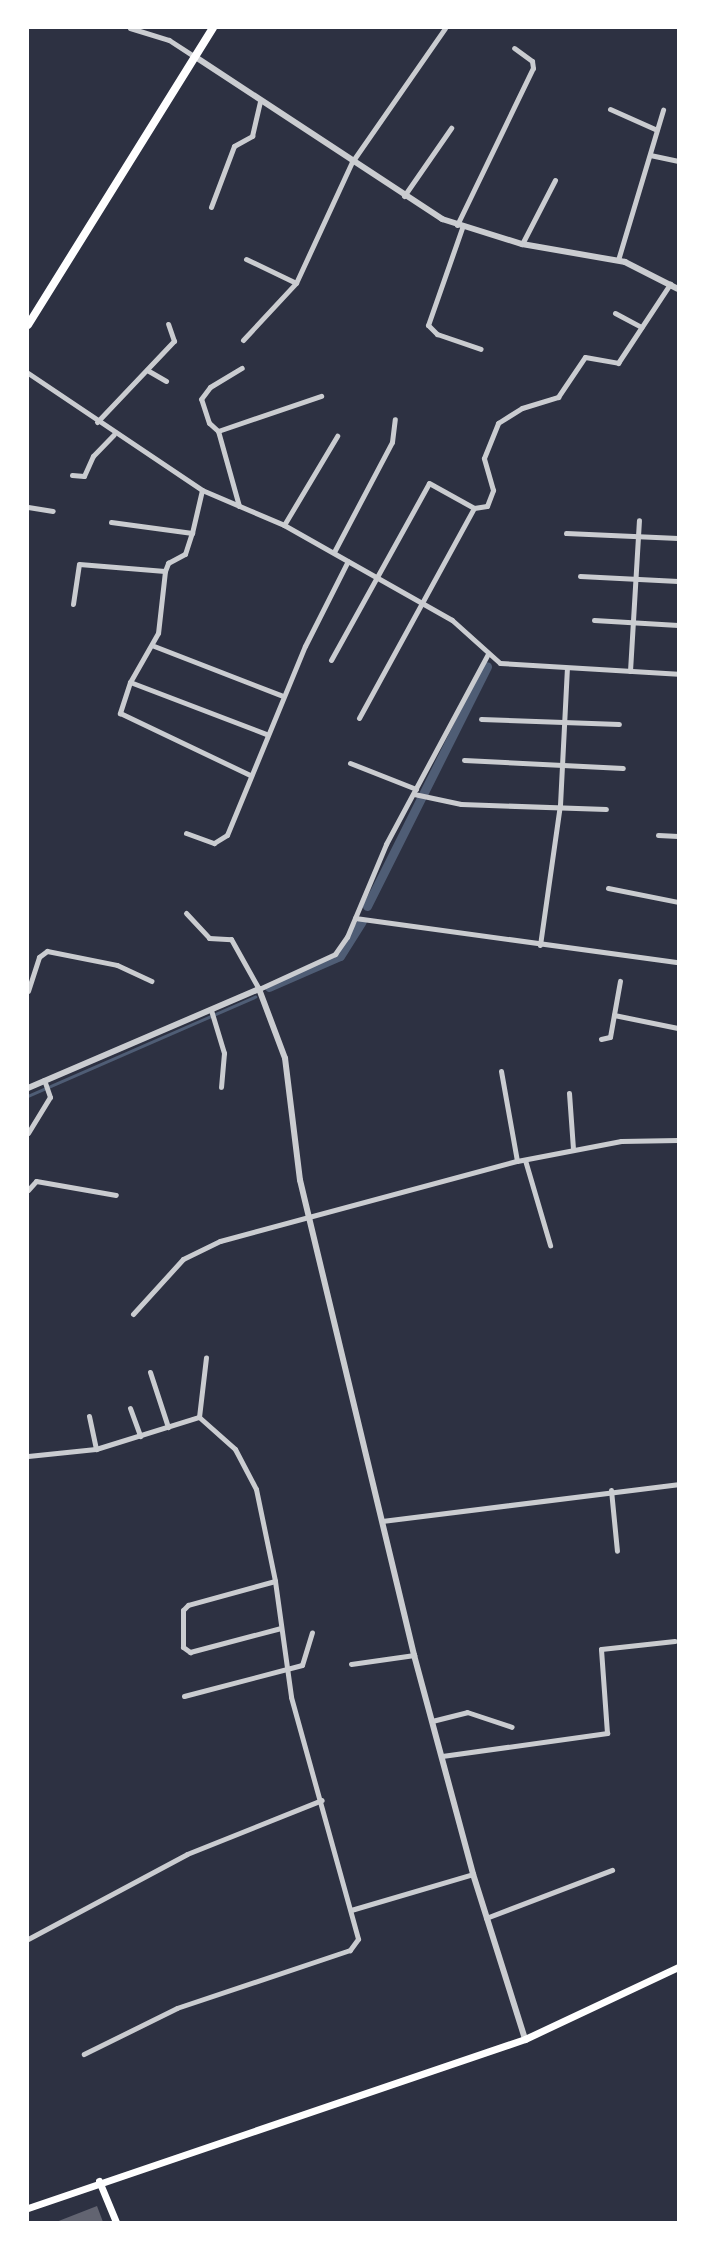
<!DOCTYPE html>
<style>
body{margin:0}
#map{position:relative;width:706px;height:2250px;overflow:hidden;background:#2d3142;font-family:Poppins,sans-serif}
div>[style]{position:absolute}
.stream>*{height:2.5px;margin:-1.25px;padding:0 1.25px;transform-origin:1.25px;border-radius:1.25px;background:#4f5d75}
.canal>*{height:9px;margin:-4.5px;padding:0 4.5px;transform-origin:4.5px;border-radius:4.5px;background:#4f5d75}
.building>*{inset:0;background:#626471}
.minor>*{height:5px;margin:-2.5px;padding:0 2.5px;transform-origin:2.5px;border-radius:2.5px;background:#caccd0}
.tertiary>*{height:6px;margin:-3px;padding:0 3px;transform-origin:3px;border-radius:3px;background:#caccd0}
.secondary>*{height:7px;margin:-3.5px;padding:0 3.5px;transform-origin:3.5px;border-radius:3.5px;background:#fff}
.primary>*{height:8px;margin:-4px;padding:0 4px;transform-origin:4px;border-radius:4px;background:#fff}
span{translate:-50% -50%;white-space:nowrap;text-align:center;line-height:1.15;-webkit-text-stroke:4px #fff;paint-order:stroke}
.frame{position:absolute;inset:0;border:29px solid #fff;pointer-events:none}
</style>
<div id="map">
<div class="stream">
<i style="left:28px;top:1096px;width:248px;rotate:-23.6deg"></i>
</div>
<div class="canal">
<i style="left:367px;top:906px;width:268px;rotate:-63.4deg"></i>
<i style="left:269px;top:987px;width:77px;rotate:-23.6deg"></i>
<i style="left:340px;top:956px;width:41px;rotate:-57.8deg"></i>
</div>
<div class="building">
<i style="clip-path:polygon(97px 2206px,103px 2222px,56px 2222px)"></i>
</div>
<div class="minor">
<i style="left:130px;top:28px;width:41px;rotate:17.1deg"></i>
<i style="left:169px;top:40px;width:30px;rotate:33deg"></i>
<i style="left:610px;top:109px;width:51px;rotate:24.1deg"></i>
<i style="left:650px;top:155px;width:29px;rotate:12deg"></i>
<i style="left:404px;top:196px;width:83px;rotate:-55.3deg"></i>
<i style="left:211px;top:207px;width:65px;rotate:-69.3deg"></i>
<i style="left:234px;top:146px;width:21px;rotate:-29deg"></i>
<i style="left:252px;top:136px;width:37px;rotate:-77deg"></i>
<i style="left:457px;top:225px;width:174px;rotate:-64.2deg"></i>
<i style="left:533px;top:68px;width:7px;rotate:-98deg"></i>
<i style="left:532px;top:61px;width:22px;rotate:-144deg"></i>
<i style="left:462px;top:228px;width:103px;rotate:109.3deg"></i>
<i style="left:428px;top:325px;width:13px;rotate:45deg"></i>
<i style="left:437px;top:334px;width:46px;rotate:18.8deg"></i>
<i style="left:522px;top:244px;width:72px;rotate:-62.7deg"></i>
<i style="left:246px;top:259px;width:55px;rotate:25.6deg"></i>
<i style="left:618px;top:260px;width:157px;rotate:-73.3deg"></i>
<i style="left:615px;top:313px;width:30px;rotate:28deg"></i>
<i style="left:243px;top:340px;width:78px;rotate:-47.1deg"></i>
<i style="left:296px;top:283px;width:133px;rotate:-65.2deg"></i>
<i style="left:352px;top:162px;width:163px;rotate:-55.2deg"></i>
<i style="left:147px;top:370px;width:22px;rotate:30deg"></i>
<i style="left:28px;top:373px;width:210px;rotate:33.9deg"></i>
<i style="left:202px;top:490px;width:89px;rotate:23.1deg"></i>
<i style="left:284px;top:525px;width:193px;rotate:29.5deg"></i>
<i style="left:452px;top:620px;width:64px;rotate:41.9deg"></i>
<i style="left:500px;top:663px;width:178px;rotate:3.5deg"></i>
<i style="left:97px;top:422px;width:112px;rotate:-46.5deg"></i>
<i style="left:174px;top:341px;width:18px;rotate:-109deg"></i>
<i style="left:218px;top:431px;width:109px;rotate:-18.8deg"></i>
<i style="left:72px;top:475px;width:12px;rotate:5deg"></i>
<i style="left:84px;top:476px;width:22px;rotate:-66deg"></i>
<i style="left:93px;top:456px;width:30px;rotate:-46deg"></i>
<i style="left:239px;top:506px;width:78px;rotate:-105.6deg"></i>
<i style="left:218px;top:431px;width:12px;rotate:-138deg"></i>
<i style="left:209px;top:423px;width:25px;rotate:-108deg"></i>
<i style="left:201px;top:399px;width:15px;rotate:-53deg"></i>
<i style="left:210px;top:387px;width:37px;rotate:-31deg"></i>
<i style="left:28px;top:507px;width:25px;rotate:9deg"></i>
<i style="left:111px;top:522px;width:82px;rotate:7.7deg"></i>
<i style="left:192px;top:533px;width:44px;rotate:-76.9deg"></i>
<i style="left:284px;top:525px;width:104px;rotate:-59.2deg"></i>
<i style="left:566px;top:533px;width:112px;rotate:2.6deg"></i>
<i style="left:334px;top:552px;width:124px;rotate:-62.2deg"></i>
<i style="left:392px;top:442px;width:23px;rotate:-83deg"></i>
<i style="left:165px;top:571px;width:62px;rotate:96.4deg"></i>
<i style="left:158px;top:633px;width:56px;rotate:119.7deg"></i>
<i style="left:130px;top:682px;width:33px;rotate:108deg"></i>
<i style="left:120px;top:713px;width:144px;rotate:25.5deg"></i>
<i style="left:580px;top:576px;width:98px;rotate:2.9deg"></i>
<i style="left:73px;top:604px;width:40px;rotate:-81.5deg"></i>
<i style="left:79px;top:564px;width:86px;rotate:4.7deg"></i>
<i style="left:165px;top:571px;width:9px;rotate:-69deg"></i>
<i style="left:168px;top:563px;width:19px;rotate:-28deg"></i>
<i style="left:185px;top:554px;width:22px;rotate:-72deg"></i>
<i style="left:594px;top:620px;width:84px;rotate:3.4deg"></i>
<i style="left:154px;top:646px;width:138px;rotate:21.2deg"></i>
<i style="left:331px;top:660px;width:202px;rotate:-61deg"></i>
<i style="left:429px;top:483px;width:51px;rotate:29.1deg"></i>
<i style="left:474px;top:508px;width:13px;rotate:-9deg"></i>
<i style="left:487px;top:506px;width:17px;rotate:-69deg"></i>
<i style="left:493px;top:490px;width:33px;rotate:-106deg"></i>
<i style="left:484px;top:458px;width:38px;rotate:-68deg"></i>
<i style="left:498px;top:423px;width:28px;rotate:-32deg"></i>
<i style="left:522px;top:408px;width:38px;rotate:-17deg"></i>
<i style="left:558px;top:397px;width:48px;rotate:-56deg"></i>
<i style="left:585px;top:357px;width:34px;rotate:10deg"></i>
<i style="left:618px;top:363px;width:95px;rotate:-56.6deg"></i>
<i style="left:630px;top:671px;width:151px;rotate:-86.6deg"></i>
<i style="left:130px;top:682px;width:146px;rotate:20.9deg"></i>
<i style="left:359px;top:718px;width:239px;rotate:-61.3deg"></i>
<i style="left:481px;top:719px;width:138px;rotate:2.1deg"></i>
<i style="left:464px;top:760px;width:159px;rotate:2.9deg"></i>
<i style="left:350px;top:763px;width:71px;rotate:21.5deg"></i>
<i style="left:414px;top:794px;width:48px;rotate:12deg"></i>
<i style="left:461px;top:804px;width:145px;rotate:2deg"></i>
<i style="left:186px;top:833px;width:30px;rotate:20deg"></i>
<i style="left:214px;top:843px;width:15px;rotate:-32deg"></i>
<i style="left:227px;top:835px;width:204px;rotate:-67.6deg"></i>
<i style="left:305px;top:646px;width:95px;rotate:-63.2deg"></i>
<i style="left:658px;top:835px;width:20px;rotate:3deg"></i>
<i style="left:608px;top:888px;width:71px;rotate:11.3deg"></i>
<i style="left:186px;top:913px;width:34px;rotate:47deg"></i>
<i style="left:209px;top:938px;width:22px;rotate:3deg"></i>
<i style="left:231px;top:939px;width:57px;rotate:60.8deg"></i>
<i style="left:259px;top:989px;width:84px;rotate:-24.7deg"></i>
<i style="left:335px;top:954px;width:21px;rotate:-55deg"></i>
<i style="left:347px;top:937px;width:101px;rotate:-67.2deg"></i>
<i style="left:386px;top:844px;width:216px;rotate:-61.8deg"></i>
<i style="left:355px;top:918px;width:326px;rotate:7.8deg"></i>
<i style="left:540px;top:945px;width:141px;rotate:-81.9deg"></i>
<i style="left:560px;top:805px;width:137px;rotate:-87.1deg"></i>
<i style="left:28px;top:991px;width:36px;rotate:-72deg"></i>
<i style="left:39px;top:957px;width:10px;rotate:-37deg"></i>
<i style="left:47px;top:951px;width:71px;rotate:11.3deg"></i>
<i style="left:117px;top:965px;width:38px;rotate:25deg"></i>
<i style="left:211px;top:1010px;width:45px;rotate:73.2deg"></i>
<i style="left:224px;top:1053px;width:34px;rotate:95deg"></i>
<i style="left:614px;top:1015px;width:65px;rotate:11.5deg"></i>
<i style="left:601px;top:1039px;width:9px;rotate:-13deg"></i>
<i style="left:610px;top:1037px;width:57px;rotate:-79.9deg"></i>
<i style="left:501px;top:1071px;width:91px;rotate:79.9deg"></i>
<i style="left:569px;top:1093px;width:56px;rotate:85.9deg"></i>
<i style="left:28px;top:1133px;width:42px;rotate:-58.6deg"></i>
<i style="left:50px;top:1097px;width:18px;rotate:-109deg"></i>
<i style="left:525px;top:1160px;width:89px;rotate:73.6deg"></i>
<i style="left:28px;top:1190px;width:12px;rotate:-48deg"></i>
<i style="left:36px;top:1181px;width:81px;rotate:9.9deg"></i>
<i style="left:133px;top:1314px;width:74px;rotate:-47.7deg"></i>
<i style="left:183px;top:1259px;width:41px;rotate:-25.9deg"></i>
<i style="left:220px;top:1241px;width:308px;rotate:-15.1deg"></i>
<i style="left:517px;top:1161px;width:106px;rotate:-10.9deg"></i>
<i style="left:621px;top:1141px;width:57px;rotate:-1deg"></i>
<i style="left:150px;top:1372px;width:58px;rotate:71.9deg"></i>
<i style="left:130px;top:1408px;width:30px;rotate:70deg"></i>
<i style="left:89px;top:1416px;width:34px;rotate:78deg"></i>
<i style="left:199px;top:1417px;width:60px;rotate:-83.3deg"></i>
<i style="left:28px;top:1456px;width:68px;rotate:-5.9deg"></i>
<i style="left:96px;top:1449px;width:108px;rotate:-17.3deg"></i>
<i style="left:199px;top:1417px;width:48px;rotate:41.6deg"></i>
<i style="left:235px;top:1449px;width:45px;rotate:62.3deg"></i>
<i style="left:256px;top:1489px;width:94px;rotate:78.3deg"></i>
<i style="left:275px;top:1581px;width:117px;rotate:82.1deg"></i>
<i style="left:291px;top:1697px;width:251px;rotate:74.5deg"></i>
<i style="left:358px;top:1939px;width:14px;rotate:126deg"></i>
<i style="left:350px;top:1950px;width:182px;rotate:161.5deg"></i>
<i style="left:177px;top:2008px;width:104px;rotate:153.7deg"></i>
<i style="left:611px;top:1490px;width:61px;rotate:84.4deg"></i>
<i style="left:382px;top:1521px;width:298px;rotate:-7.1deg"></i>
<i style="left:275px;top:1581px;width:90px;rotate:164.6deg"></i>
<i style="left:188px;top:1605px;width:7px;rotate:135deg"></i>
<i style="left:183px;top:1610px;width:37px;rotate:90deg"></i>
<i style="left:183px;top:1647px;width:9px;rotate:36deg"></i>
<i style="left:190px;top:1652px;width:94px;rotate:-14.8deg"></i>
<i style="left:351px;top:1664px;width:64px;rotate:-8.1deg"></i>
<i style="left:184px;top:1696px;width:122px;rotate:-14.7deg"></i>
<i style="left:302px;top:1665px;width:34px;rotate:-73deg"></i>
<i style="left:432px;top:1721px;width:36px;rotate:-14deg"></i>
<i style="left:467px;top:1712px;width:47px;rotate:18.4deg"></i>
<i style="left:442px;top:1756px;width:167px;rotate:-7.9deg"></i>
<i style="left:607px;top:1733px;width:84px;rotate:-94.1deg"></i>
<i style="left:601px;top:1649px;width:74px;rotate:-6.2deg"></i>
<i style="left:351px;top:1910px;width:127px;rotate:-16.4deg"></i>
<i style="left:486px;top:1918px;width:135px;rotate:-20.9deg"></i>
<i style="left:28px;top:1939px;width:180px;rotate:-28.1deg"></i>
<i style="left:187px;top:1854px;width:145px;rotate:-21.8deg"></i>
</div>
<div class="tertiary">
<i style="left:194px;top:56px;width:297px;rotate:33.3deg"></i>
<i style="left:442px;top:219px;width:84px;rotate:17.4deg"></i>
<i style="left:522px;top:244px;width:105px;rotate:9.9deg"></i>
<i style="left:625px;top:262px;width:59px;rotate:27deg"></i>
<i style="left:28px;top:1088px;width:251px;rotate:-23.2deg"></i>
<i style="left:259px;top:989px;width:74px;rotate:69.4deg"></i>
<i style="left:285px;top:1058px;width:123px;rotate:83deg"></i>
<i style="left:300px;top:1180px;width:488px;rotate:76.5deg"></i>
<i style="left:414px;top:1655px;width:227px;rotate:74.9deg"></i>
<i style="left:473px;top:1874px;width:173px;rotate:72.5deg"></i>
</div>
<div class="secondary">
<i style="left:99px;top:2181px;width:44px;rotate:67.5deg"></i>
<i style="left:28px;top:2208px;width:525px;rotate:-18.78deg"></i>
<i style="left:525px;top:2039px;width:169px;rotate:-25.2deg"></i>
</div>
<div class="primary">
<i style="left:28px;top:325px;width:350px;rotate:-58.1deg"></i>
</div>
<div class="frame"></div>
</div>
